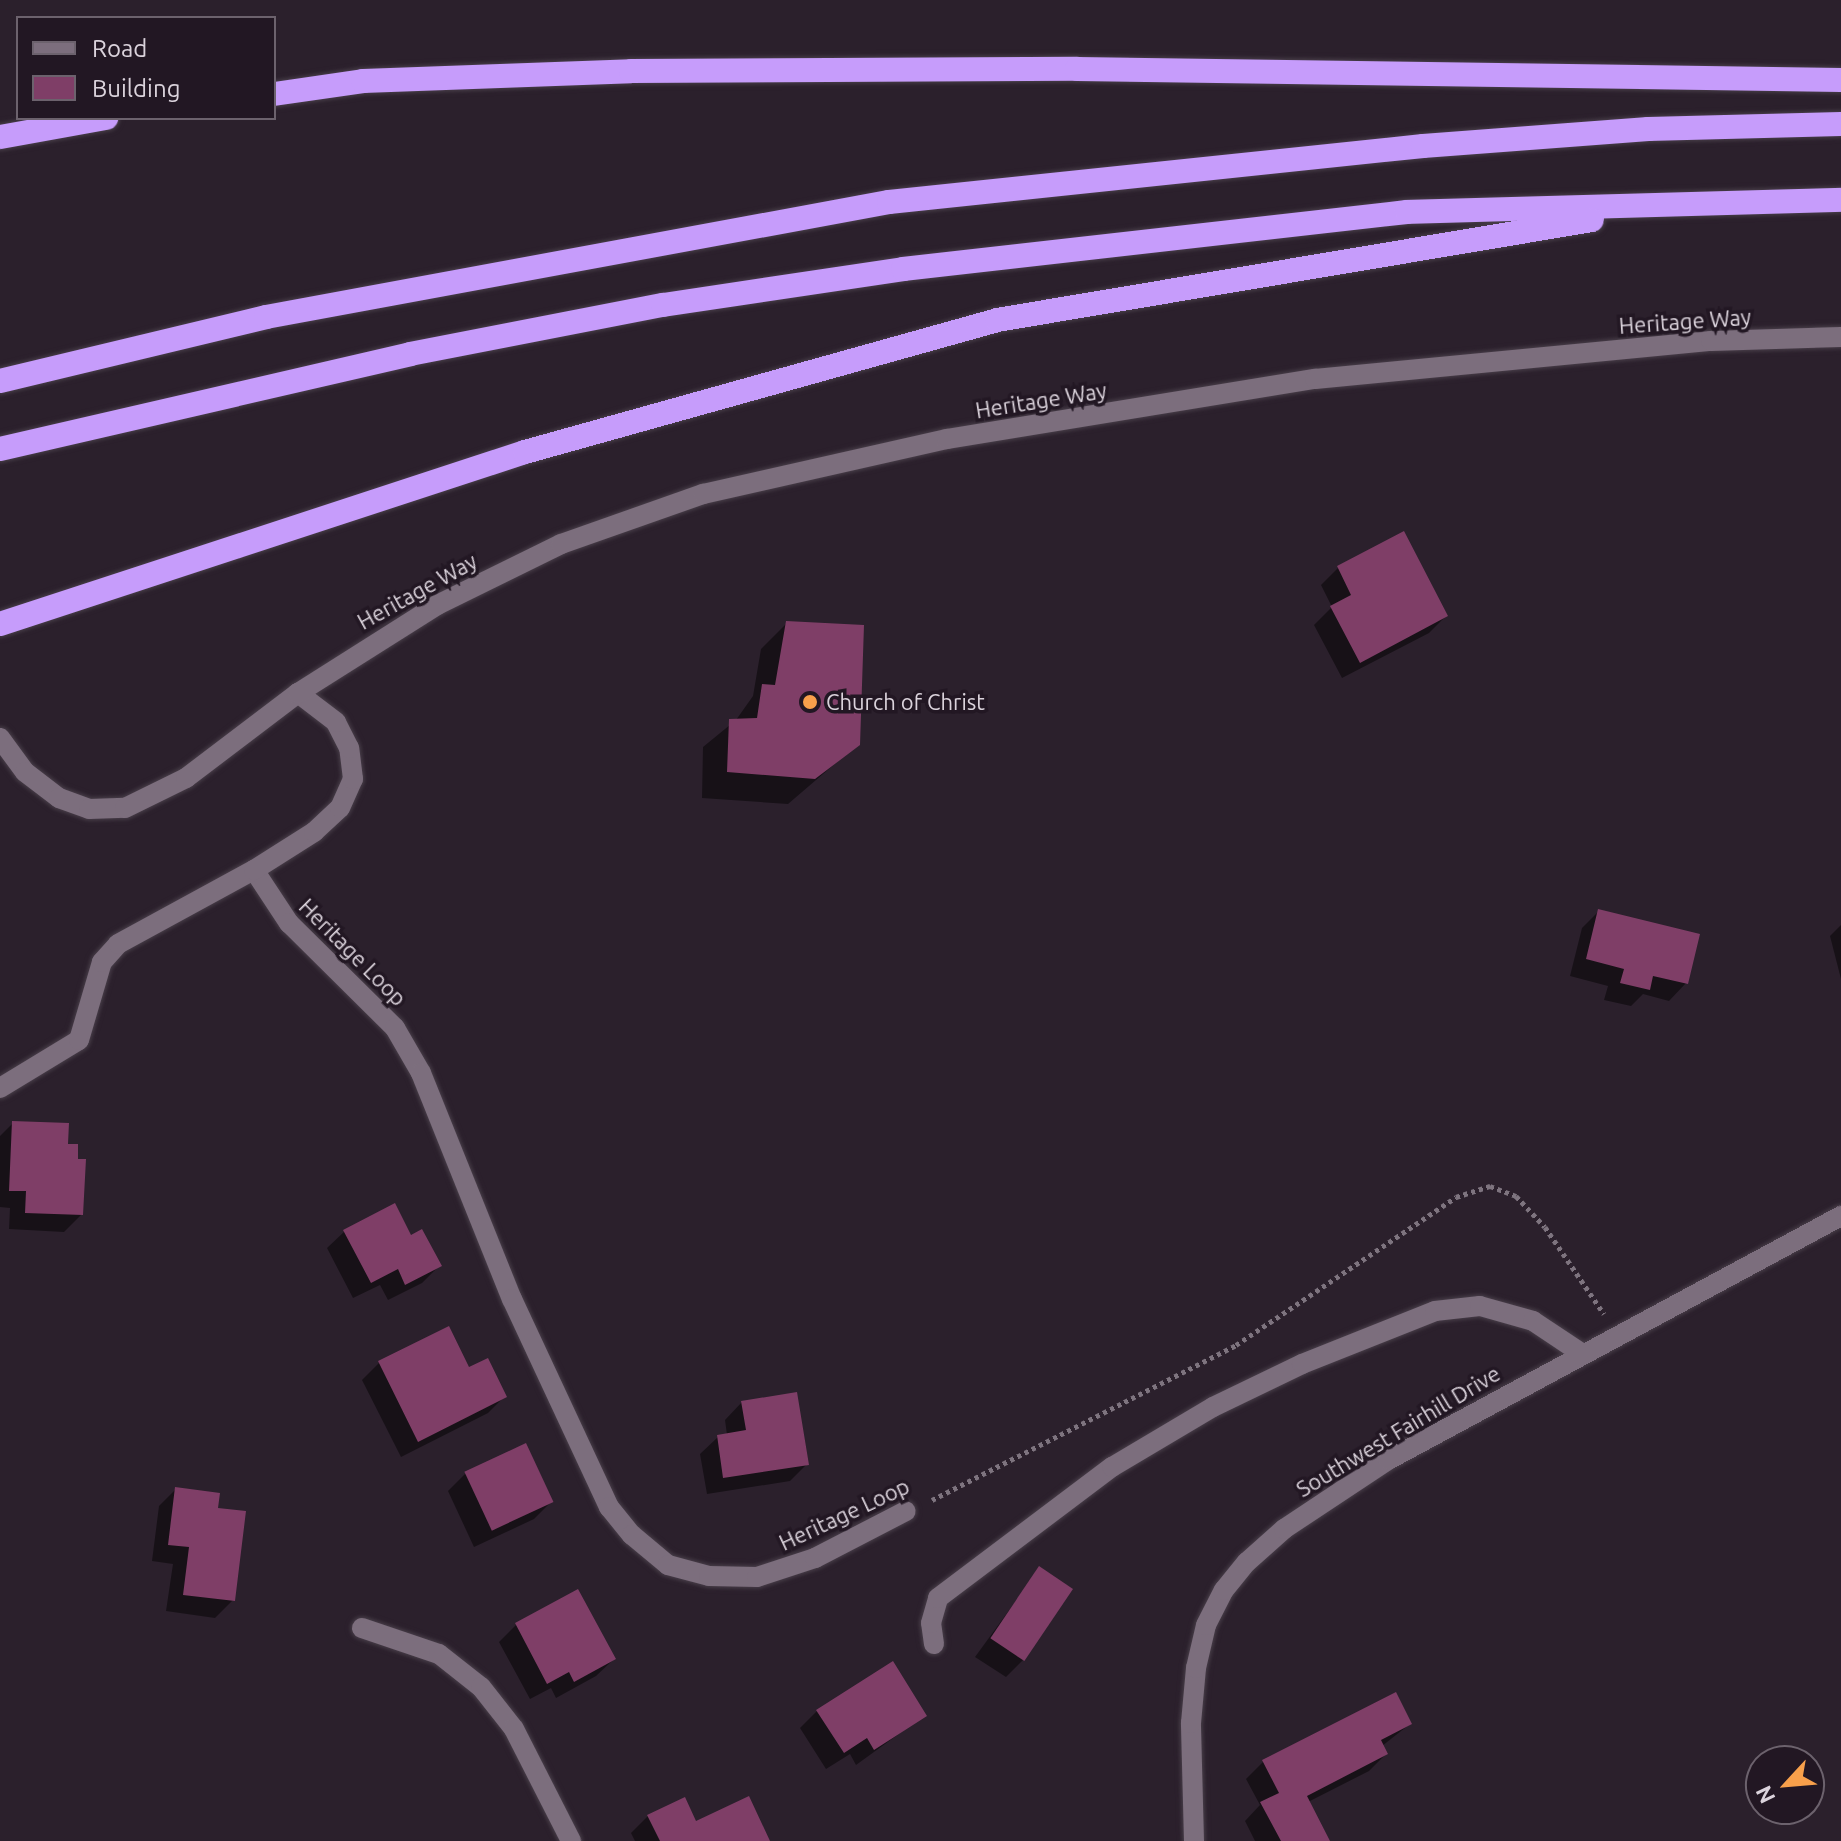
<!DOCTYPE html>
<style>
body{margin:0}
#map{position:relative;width:1841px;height:1841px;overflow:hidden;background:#2b202c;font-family:Ubuntu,sans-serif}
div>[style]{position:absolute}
.shadow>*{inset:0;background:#0007}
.building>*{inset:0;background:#7f3e67;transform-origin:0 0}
.path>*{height:5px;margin-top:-2.5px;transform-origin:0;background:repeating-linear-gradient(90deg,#7e747f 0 4px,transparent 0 8px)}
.roads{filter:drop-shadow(0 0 2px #483e49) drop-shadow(0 0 2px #483e49)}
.minor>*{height:20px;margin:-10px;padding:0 10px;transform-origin:10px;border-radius:10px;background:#7c6e7d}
.tertiary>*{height:20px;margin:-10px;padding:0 10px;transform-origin:10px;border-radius:10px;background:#7c6e7d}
.motorway>*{height:24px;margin:-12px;padding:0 12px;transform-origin:12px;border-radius:12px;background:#c69cfb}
.dots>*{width:22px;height:22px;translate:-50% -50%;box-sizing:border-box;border:4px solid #221723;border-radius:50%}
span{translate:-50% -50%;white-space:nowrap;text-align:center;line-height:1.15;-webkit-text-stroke:7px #221723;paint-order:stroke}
.street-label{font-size:22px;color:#dbd3dc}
.poi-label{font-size:22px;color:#dbd3dc}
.left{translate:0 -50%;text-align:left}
.legend{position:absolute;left:16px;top:16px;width:260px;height:104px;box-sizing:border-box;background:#221723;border:2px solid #6c626d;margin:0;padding:10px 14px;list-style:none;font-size:24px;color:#dbd3dc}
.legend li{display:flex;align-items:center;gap:16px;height:40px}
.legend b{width:40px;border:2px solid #6c626d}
.north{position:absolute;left:1745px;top:1745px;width:80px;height:80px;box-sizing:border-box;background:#221723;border:2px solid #6c626d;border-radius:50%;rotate:244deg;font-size:22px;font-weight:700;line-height:32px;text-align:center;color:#dbd3dc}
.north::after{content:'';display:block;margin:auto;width:28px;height:36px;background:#f8a04b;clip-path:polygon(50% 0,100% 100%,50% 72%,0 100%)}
</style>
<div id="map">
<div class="shadow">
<i style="clip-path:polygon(1338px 568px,1446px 616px,1429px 633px,1342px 678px,1314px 625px,1332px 607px,1321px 585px)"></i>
<i style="clip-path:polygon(787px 623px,858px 744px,788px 804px,702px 798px,703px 747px,736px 720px,753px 696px,761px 649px)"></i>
<i style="clip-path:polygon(1599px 911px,1686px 983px,1669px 1001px,1643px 994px,1631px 1006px,1604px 1000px,1608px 986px,1570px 976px,1582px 928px)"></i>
<i style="clip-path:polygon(1841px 925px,1841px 979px,1830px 936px)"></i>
<i style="clip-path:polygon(13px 1123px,66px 1146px,81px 1215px,64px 1232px,9px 1229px,10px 1208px,0 1207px,0 1136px)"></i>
<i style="clip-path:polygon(345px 1231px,410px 1237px,440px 1265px,422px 1283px,388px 1300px,380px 1285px,353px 1298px,327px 1248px)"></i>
<i style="clip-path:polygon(379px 1363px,468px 1370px,505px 1396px,488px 1413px,401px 1457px,362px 1380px)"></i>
<i style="clip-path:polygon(742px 1402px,807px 1464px,790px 1481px,707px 1494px,700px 1454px,718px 1437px,727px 1435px,725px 1420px)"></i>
<i style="clip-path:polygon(465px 1474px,551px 1502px,534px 1519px,474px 1547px,448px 1491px)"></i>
<i style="clip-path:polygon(176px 1489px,216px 1510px,233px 1600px,215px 1618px,166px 1611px,173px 1564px,152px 1561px,159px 1506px)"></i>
<i style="clip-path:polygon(1039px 1569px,1023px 1660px,1006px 1677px,975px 1657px)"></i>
<i style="clip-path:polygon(516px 1625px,614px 1659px,596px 1676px,556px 1698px,551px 1688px,530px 1699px,499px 1642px)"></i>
<i style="clip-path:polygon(817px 1711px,925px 1715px,856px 1765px,850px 1754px,826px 1769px,800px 1728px)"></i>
<i style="clip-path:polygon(1410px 1724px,1382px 1746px,1386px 1754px,1369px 1771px,1308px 1802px,1328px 1841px,1255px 1841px,1245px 1821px,1260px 1805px,1246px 1779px,1263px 1762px)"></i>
<i style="clip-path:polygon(648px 1816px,695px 1823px,768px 1841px,635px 1841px,631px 1833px)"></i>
</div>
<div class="building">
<i style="clip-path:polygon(1404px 531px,1448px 616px,1360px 663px,1330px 606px,1351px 595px,1337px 566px)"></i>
<i style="clip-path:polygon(786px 621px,864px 625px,860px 745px,815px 779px,727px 772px,729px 719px,757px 718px,762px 684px,775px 685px)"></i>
<i style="clip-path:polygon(1598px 909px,1700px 934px,1688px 984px,1653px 976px,1650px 990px,1620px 983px,1624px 969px,1586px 959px)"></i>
<i style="clip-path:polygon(12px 1121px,69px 1123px,68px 1144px,78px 1144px,78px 1159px,86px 1159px,83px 1215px,25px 1213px,26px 1191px,9px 1191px)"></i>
<i style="clip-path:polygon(395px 1203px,411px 1235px,422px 1229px,442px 1266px,405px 1285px,398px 1269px,371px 1283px,343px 1230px)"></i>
<i style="clip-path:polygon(449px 1326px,469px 1367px,488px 1358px,507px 1397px,418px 1442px,378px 1361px)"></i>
<i style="clip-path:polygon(797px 1392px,809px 1465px,723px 1478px,717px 1435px,746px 1430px,741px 1401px)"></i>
<i style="left:526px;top:1443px;width:65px;height:68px;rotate:65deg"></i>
<i style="clip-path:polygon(175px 1487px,220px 1493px,218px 1508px,246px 1511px,235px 1601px,183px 1595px,189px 1547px,168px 1545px)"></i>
<i style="left:1039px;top:1566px;width:41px;height:87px;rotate:34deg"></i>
<i style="clip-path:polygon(578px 1589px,616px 1659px,574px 1682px,569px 1672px,547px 1684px,515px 1623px)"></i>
<i style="clip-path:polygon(893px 1661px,927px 1716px,874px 1750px,867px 1738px,844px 1753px,816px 1710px)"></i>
<i style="clip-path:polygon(1396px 1692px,1412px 1724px,1381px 1740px,1388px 1754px,1307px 1796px,1330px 1841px,1281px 1841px,1260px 1802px,1279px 1793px,1262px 1760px)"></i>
<i style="clip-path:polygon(749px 1796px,770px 1841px,660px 1841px,647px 1815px,685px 1797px,696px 1821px)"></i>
</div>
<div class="path">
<i style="left:932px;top:1500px;width:341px;rotate:-27deg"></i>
<i style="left:1236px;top:1345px;width:265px;rotate:-33.9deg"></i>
<i style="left:1456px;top:1197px;width:36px;rotate:-18deg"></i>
<i style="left:1490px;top:1186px;width:28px;rotate:21deg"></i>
<i style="left:1516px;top:1196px;width:42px;rotate:46.9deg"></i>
<i style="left:1545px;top:1227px;width:105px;rotate:55.9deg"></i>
</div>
<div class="roads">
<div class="minor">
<i style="left:254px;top:870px;width:64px;rotate:56.6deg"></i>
<i style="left:289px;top:923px;width:149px;rotate:44.7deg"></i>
<i style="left:395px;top:1028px;width:52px;rotate:60deg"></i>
<i style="left:421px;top:1073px;width:244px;rotate:68.1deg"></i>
<i style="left:512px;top:1299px;width:230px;rotate:65deg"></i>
<i style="left:609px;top:1507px;width:36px;rotate:51deg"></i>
<i style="left:632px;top:1535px;width:47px;rotate:39.8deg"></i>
<i style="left:668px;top:1565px;width:42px;rotate:15deg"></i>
<i style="left:709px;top:1576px;width:48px;rotate:1.2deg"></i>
<i style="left:757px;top:1577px;width:61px;rotate:-18.1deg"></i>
<i style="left:815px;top:1558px;width:102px;rotate:-27.3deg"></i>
<i style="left:0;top:1088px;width:92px;rotate:-31.3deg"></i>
<i style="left:79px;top:1040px;width:81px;rotate:-73.6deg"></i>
<i style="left:102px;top:962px;width:24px;rotate:-48deg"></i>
<i style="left:118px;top:944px;width:155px;rotate:-28.6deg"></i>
<i style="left:254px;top:870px;width:71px;rotate:-32.3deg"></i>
<i style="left:314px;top:832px;width:35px;rotate:-43deg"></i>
<i style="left:340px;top:808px;width:32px;rotate:-66deg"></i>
<i style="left:353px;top:779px;width:31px;rotate:-97deg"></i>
<i style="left:349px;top:748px;width:29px;rotate:-117deg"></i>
<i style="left:336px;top:722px;width:48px;rotate:-142.7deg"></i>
<i style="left:362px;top:1628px;width:81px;rotate:18.7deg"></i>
<i style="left:439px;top:1654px;width:53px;rotate:38.2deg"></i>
<i style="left:481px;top:1687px;width:53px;rotate:51.8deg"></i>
<i style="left:514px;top:1729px;width:126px;rotate:63deg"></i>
<i style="left:934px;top:1644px;width:21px;rotate:-98deg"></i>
<i style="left:931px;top:1623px;width:26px;rotate:-74deg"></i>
<i style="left:938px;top:1598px;width:218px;rotate:-37deg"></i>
<i style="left:1112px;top:1467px;width:117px;rotate:-30.7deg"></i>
<i style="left:1213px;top:1407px;width:99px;rotate:-25.8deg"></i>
<i style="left:1302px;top:1364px;width:143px;rotate:-21.7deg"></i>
<i style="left:1435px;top:1311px;width:45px;rotate:-6.3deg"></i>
<i style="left:1480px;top:1306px;width:55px;rotate:15.8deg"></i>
<i style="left:1533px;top:1321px;width:58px;rotate:33.7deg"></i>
<i style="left:1194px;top:1841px;width:118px;rotate:-91.5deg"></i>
<i style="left:1191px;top:1723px;width:55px;rotate:-84.8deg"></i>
<i style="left:1196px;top:1668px;width:44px;rotate:-76.9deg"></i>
<i style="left:1206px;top:1625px;width:39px;rotate:-63deg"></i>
<i style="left:1224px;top:1590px;width:36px;rotate:-51deg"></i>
<i style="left:1247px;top:1562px;width:50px;rotate:-41.7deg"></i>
<i style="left:1284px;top:1529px;width:125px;rotate:-33.6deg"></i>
<i style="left:1388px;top:1460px;width:515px;rotate:-28.31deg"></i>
</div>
<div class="tertiary">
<i style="left:0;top:738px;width:42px;rotate:53.7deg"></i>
<i style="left:25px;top:772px;width:43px;rotate:37.4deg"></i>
<i style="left:59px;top:798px;width:32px;rotate:20deg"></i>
<i style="left:89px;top:809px;width:36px;rotate:-2deg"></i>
<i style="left:125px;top:808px;width:68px;rotate:-26.2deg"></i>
<i style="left:186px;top:778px;width:141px;rotate:-37.2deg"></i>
<i style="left:298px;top:693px;width:165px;rotate:-32.3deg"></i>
<i style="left:437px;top:605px;width:138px;rotate:-26.2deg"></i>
<i style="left:561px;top:544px;width:151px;rotate:-19.4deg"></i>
<i style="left:703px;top:494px;width:250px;rotate:-12.7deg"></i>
<i style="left:947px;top:439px;width:373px;rotate:-9.3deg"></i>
<i style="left:1315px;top:379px;width:398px;rotate:-5.5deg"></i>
<i style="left:1711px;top:341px;width:130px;rotate:-1.8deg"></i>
</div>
<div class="motorway">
<i style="left:274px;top:94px;width:90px;rotate:-8.3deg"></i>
<i style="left:363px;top:81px;width:268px;rotate:-2.1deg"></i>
<i style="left:631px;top:71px;width:446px;rotate:-0.3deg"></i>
<i style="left:1077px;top:69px;width:764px;rotate:0.82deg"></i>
<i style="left:0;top:137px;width:108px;rotate:-10.2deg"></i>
<i style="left:0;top:381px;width:274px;rotate:-13.5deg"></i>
<i style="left:266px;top:317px;width:634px;rotate:-10.46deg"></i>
<i style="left:889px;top:202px;width:537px;rotate:-5.99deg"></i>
<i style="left:1423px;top:146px;width:226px;rotate:-4.3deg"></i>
<i style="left:1648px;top:129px;width:193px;rotate:-1.5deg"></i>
<i style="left:0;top:449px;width:421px;rotate:-13deg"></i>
<i style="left:410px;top:354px;width:258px;rotate:-11deg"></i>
<i style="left:663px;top:305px;width:243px;rotate:-8.5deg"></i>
<i style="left:903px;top:269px;width:507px;rotate:-6.45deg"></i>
<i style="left:1407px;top:212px;width:434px;rotate:-1.6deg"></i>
<i style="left:0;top:624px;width:552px;rotate:-18.14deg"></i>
<i style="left:525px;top:452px;width:490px;rotate:-15.6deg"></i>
<i style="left:997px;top:320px;width:603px;rotate:-9.54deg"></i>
</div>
</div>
<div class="dots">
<i style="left:810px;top:702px;background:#f8a04b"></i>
</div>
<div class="street-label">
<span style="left:1685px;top:321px;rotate:-4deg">Heritage Way</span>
<span style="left:1041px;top:400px;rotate:-9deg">Heritage Way</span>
<span style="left:417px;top:591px;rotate:-29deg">Heritage Way</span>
<span style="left:353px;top:952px;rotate:45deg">Heritage Loop</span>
<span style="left:1398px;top:1431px;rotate:-31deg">Southwest Fairhill Drive</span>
<span style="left:844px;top:1514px;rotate:-25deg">Heritage Loop</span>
</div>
<div class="poi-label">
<span class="left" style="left:826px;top:702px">Church of Christ</span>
</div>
<ul class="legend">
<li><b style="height:10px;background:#7c6e7d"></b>Road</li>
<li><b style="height:22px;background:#7f3e67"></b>Building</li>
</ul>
<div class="north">N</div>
</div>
